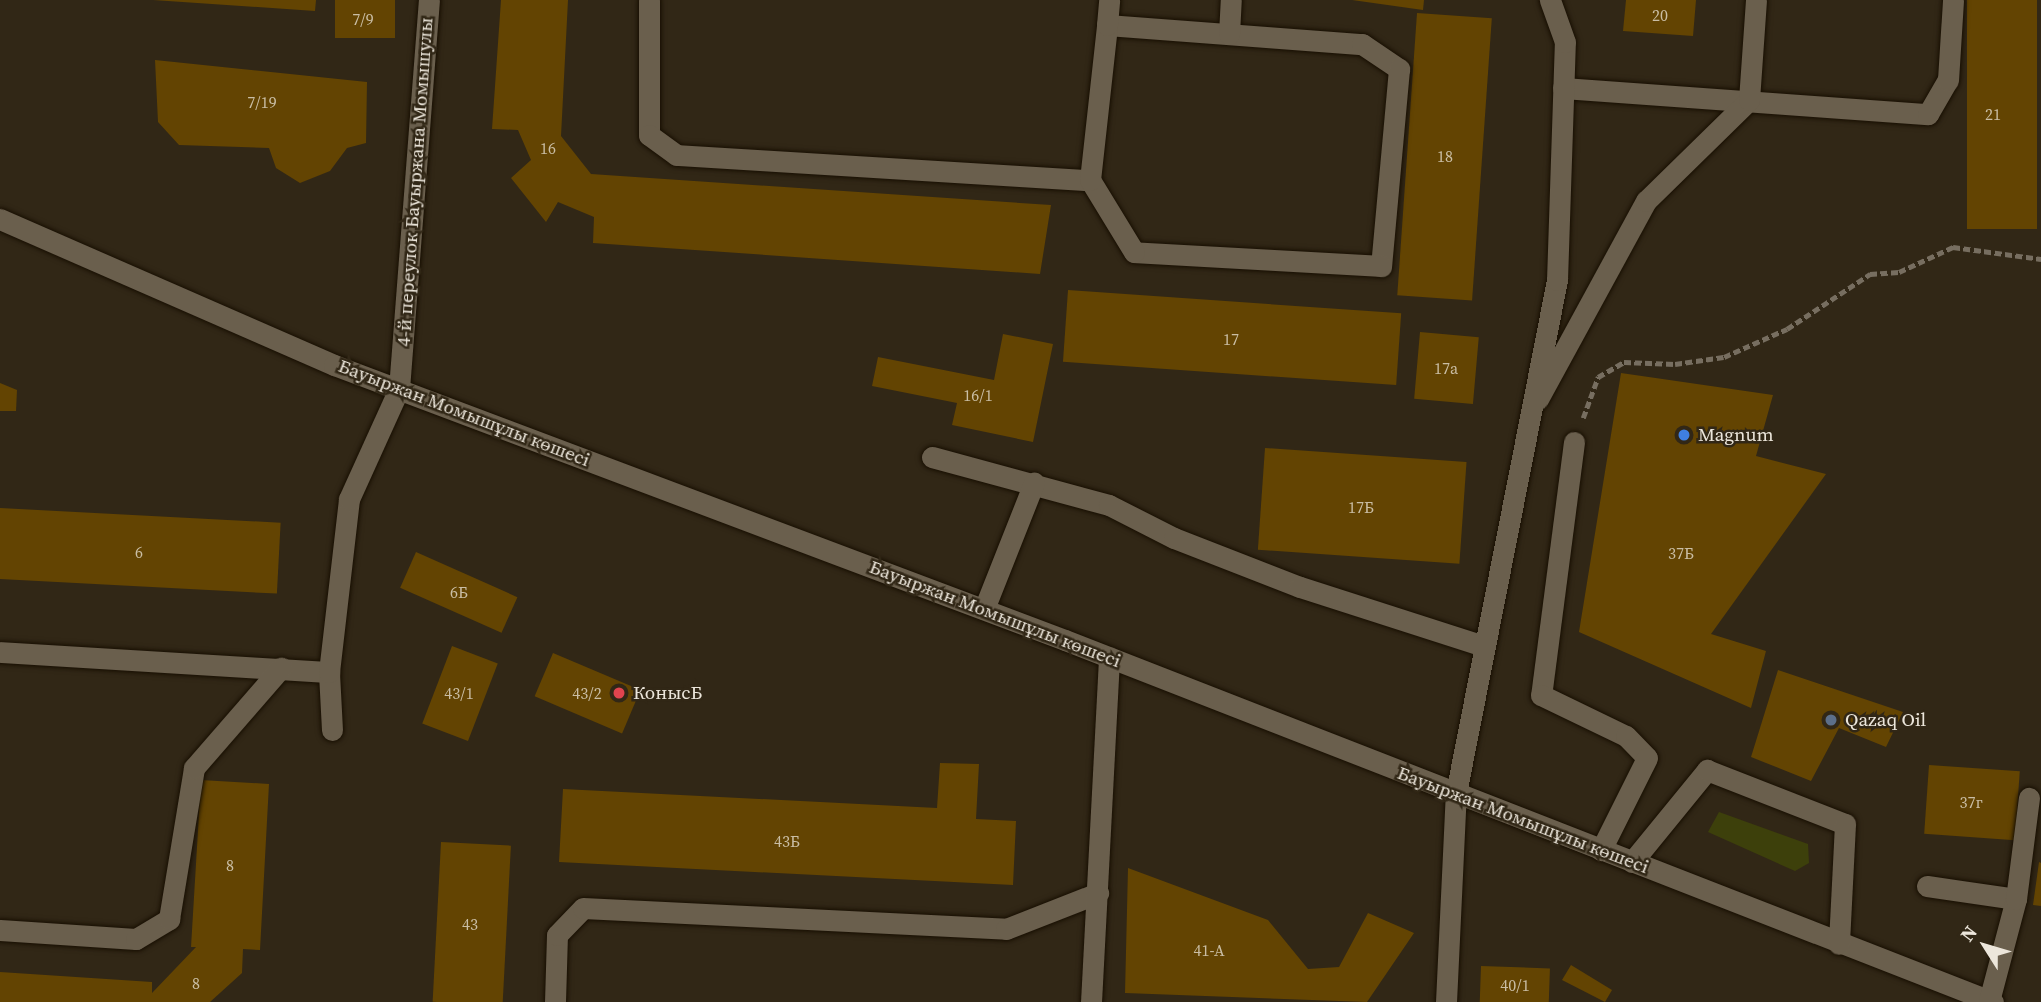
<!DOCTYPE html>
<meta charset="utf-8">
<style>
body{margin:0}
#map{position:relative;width:2041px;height:1002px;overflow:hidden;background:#312716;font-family:"Source Serif 4",serif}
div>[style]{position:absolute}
.green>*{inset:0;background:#3d400b}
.building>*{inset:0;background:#634402;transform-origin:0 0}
.path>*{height:4.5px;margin-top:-2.25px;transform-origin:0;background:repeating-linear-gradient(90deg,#776e60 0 7px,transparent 0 10.5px)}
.roads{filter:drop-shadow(0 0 2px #180f02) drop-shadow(0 0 2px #180f02)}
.minor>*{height:21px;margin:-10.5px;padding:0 10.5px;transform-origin:10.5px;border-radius:10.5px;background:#6a5f4d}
.dots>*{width:19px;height:19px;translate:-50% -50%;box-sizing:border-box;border:4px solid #312716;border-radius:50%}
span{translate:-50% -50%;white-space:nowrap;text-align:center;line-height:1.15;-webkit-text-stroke:5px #312716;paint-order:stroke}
.number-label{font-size:16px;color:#cabea5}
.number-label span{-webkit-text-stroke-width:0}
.street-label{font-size:19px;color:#ece6db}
.poi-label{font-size:19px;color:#ece6db}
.left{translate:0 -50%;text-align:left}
.north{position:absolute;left:1950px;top:911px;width:70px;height:70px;-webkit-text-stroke:5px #312716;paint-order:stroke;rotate:307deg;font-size:19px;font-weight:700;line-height:28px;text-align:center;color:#ece6db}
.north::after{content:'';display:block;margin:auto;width:24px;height:32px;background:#ece6db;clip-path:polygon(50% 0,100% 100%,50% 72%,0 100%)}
</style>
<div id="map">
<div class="green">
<i style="clip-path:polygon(1719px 812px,1808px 844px,1809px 863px,1795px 871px,1708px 832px)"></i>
</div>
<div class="building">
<i style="clip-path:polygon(153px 0,316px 0,315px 11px)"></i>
<i style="left:335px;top:0;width:60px;height:38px"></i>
<i style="clip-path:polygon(501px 0,568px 0,561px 136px,591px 174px,1051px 205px,1040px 274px,593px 243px,594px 217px,558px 202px,546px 222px,511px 178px,531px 160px,518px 130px,492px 129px)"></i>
<i style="clip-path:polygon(1352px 0,1424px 0,1423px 10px)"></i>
<i style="clip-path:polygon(1626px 0,1696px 0,1693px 36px,1623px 31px)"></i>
<i style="left:1967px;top:0;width:70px;height:229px"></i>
<i style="left:1417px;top:13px;width:75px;height:283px;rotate:4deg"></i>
<i style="clip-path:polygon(155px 60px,367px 82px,366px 143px,347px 148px,330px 171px,300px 183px,276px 168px,269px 148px,179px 145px,158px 122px)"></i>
<i style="left:1068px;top:290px;width:334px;height:72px;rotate:4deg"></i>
<i style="left:1420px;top:332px;width:59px;height:67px;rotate:5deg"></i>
<i style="clip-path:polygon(1003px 334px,1053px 344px,1033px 442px,952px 425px,957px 403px,872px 386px,878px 357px,994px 380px)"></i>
<i style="clip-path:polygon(1621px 373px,1773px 395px,1756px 456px,1826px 474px,1711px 634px,1766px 651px,1751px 708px,1579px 632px)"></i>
<i style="clip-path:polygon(0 383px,17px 390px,16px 411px,0 411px)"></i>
<i style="left:1265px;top:448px;width:202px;height:102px;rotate:4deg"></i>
<i style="left:0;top:508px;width:281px;height:71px;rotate:3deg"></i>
<i style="left:416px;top:552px;width:111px;height:39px;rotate:24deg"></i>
<i style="left:452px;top:646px;width:49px;height:83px;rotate:21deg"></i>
<i style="left:553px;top:653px;width:95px;height:47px;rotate:23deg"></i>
<i style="clip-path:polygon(1778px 670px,1903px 712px,1886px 747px,1839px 728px,1811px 781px,1751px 757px)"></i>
<i style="clip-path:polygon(940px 763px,979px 764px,976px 819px,1016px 821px,1013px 885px,559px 862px,563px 789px,937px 808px)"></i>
<i style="left:1929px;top:765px;width:91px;height:69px;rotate:4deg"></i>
<i style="clip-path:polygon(201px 780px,269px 784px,260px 950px,243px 949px,242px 973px,210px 1002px,0 1002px,0 972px,152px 982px,152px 993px,196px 947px,191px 947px)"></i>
<i style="left:441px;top:842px;width:70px;height:160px;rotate:3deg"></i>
<i style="clip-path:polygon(2039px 862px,2041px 863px,2041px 906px,2033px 905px)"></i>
<i style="clip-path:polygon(1128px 868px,1268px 920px,1308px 969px,1339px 967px,1368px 913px,1414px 933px,1367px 1002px,1125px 993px)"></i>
<i style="clip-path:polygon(1571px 965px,1612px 990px,1605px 1002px,1562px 980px)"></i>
<i style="left:1481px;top:966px;width:69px;height:36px;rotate:2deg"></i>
</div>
<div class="path">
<i style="left:1583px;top:418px;width:44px;rotate:-69.9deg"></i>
<i style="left:1598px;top:377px;width:30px;rotate:-30deg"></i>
<i style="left:1624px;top:362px;width:51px;rotate:2.2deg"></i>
<i style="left:1675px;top:364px;width:49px;rotate:-8.1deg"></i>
<i style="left:1724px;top:357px;width:69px;rotate:-24deg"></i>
<i style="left:1787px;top:329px;width:100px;rotate:-33.5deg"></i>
<i style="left:1870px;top:274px;width:29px;rotate:-4deg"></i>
<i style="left:1899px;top:272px;width:60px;rotate:-24.8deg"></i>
<i style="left:1953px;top:247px;width:89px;rotate:7.8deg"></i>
</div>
<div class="roads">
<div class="minor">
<i style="left:649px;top:0;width:135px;rotate:90deg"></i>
<i style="left:649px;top:135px;width:34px;rotate:36deg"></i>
<i style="left:677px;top:155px;width:414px;rotate:3.5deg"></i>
<i style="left:1107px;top:25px;width:256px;rotate:4.3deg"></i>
<i style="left:1362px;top:44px;width:45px;rotate:34deg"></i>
<i style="left:1399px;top:69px;width:198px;rotate:95.2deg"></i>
<i style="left:1381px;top:266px;width:247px;rotate:-176.8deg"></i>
<i style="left:1134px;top:252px;width:84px;rotate:-121.4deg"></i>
<i style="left:1090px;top:180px;width:156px;rotate:-83.7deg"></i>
<i style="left:1107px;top:25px;width:25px;rotate:-85deg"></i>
<i style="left:1229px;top:34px;width:34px;rotate:-87deg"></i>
<i style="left:1563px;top:88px;width:366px;rotate:4.1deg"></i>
<i style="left:1928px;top:114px;width:39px;rotate:-60deg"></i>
<i style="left:1948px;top:80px;width:80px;rotate:-86.4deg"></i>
<i style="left:0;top:219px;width:365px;rotate:23.6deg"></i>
<i style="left:334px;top:365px;width:781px;rotate:20.62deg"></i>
<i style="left:1065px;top:640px;width:996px;rotate:21.31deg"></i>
<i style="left:1538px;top:399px;width:226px;rotate:-61.4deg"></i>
<i style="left:1646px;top:201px;width:144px;rotate:-44.4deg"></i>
<i style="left:1749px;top:100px;width:100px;rotate:-86deg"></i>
<i style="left:1574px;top:442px;width:255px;rotate:97.4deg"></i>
<i style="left:1541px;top:695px;width:94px;rotate:25.8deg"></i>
<i style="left:1626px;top:736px;width:30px;rotate:46deg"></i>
<i style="left:1647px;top:758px;width:103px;rotate:116.6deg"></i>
<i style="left:932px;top:457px;width:183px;rotate:15.2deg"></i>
<i style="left:1109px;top:505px;width:73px;rotate:26.9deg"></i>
<i style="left:1174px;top:538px;width:135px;rotate:21.3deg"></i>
<i style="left:1300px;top:587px;width:193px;rotate:17.8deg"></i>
<i style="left:984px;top:609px;width:136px;rotate:-68.4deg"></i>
<i style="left:0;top:652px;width:330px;rotate:3.5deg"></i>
<i style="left:332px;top:730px;width:58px;rotate:-93deg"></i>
<i style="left:329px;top:672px;width:174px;rotate:-83.4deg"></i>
<i style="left:349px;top:499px;width:121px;rotate:-65.6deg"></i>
<i style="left:399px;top:389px;width:390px;rotate:-85.6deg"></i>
<i style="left:1632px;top:862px;width:119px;rotate:-50.8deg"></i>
<i style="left:1707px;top:770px;width:148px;rotate:21.4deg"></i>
<i style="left:1845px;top:824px;width:120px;rotate:92.9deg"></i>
<i style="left:1927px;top:886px;width:90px;rotate:8.3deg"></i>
<i style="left:0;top:930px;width:136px;rotate:3.8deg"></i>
<i style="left:136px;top:939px;width:39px;rotate:-31deg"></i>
<i style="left:169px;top:919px;width:153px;rotate:-80.6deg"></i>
<i style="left:194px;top:768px;width:133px;rotate:-49deg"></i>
<i style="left:1989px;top:1001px;width:106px;rotate:-75.2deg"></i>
<i style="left:2016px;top:899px;width:102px;rotate:-82.7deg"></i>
<i style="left:555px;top:1002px;width:67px;rotate:-88.3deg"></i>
<i style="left:557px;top:935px;width:37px;rotate:-46deg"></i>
<i style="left:583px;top:908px;width:424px;rotate:2.8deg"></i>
<i style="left:1006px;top:929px;width:99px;rotate:-21.4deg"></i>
<i style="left:1091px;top:1002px;width:345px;rotate:-87deg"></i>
<i style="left:1446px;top:1002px;width:209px;rotate:-87.3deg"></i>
<i style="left:1456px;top:793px;width:523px;rotate:-78.86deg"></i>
<i style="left:1557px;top:280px;width:238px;rotate:-88.1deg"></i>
<i style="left:1565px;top:42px;width:45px;rotate:-109.7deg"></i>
</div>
</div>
<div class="dots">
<i style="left:1684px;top:435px;background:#3f7fe0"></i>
<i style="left:619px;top:693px;background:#e0444e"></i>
<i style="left:1831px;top:720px;background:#5c6f8a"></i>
</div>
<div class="number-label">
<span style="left:1660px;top:15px">20</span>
<span style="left:363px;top:19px">7/9</span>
<span style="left:262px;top:102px">7/19</span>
<span style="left:1993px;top:114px">21</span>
<span style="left:548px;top:148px">16</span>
<span style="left:1445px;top:156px">18</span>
<span style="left:1231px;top:339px">17</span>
<span style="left:1446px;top:368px">17а</span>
<span style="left:978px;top:395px">16/1</span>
<span style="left:1361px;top:507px">17Б</span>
<span style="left:139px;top:552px">6</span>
<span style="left:1681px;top:553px">37Б</span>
<span style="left:459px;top:592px">6Б</span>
<span style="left:459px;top:693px">43/1</span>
<span style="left:587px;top:693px">43/2</span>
<span style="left:1971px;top:802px">37г</span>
<span style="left:787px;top:841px">43Б</span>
<span style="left:230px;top:865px">8</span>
<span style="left:470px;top:924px">43</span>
<span style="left:1209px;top:950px">41-А</span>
<span style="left:196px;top:983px">8</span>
<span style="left:1515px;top:985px">40/1</span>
</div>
<div class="street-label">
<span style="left:415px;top:182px;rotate:-86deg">4-й переулок Бауыржана Момышулы</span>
<span style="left:464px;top:413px;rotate:21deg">Бауыржан Момышұлы көшесі</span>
<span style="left:995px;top:614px;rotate:21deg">Бауыржан Момышұлы көшесі</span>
<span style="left:1523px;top:820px;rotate:21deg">Бауыржан Момышұлы көшесі</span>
</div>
<div class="poi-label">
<span class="left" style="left:1698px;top:435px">Magnum</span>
<span class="left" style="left:633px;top:693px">КонысБ</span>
<span class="left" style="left:1845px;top:720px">Qazaq Oil</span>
</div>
<div class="north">N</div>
</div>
